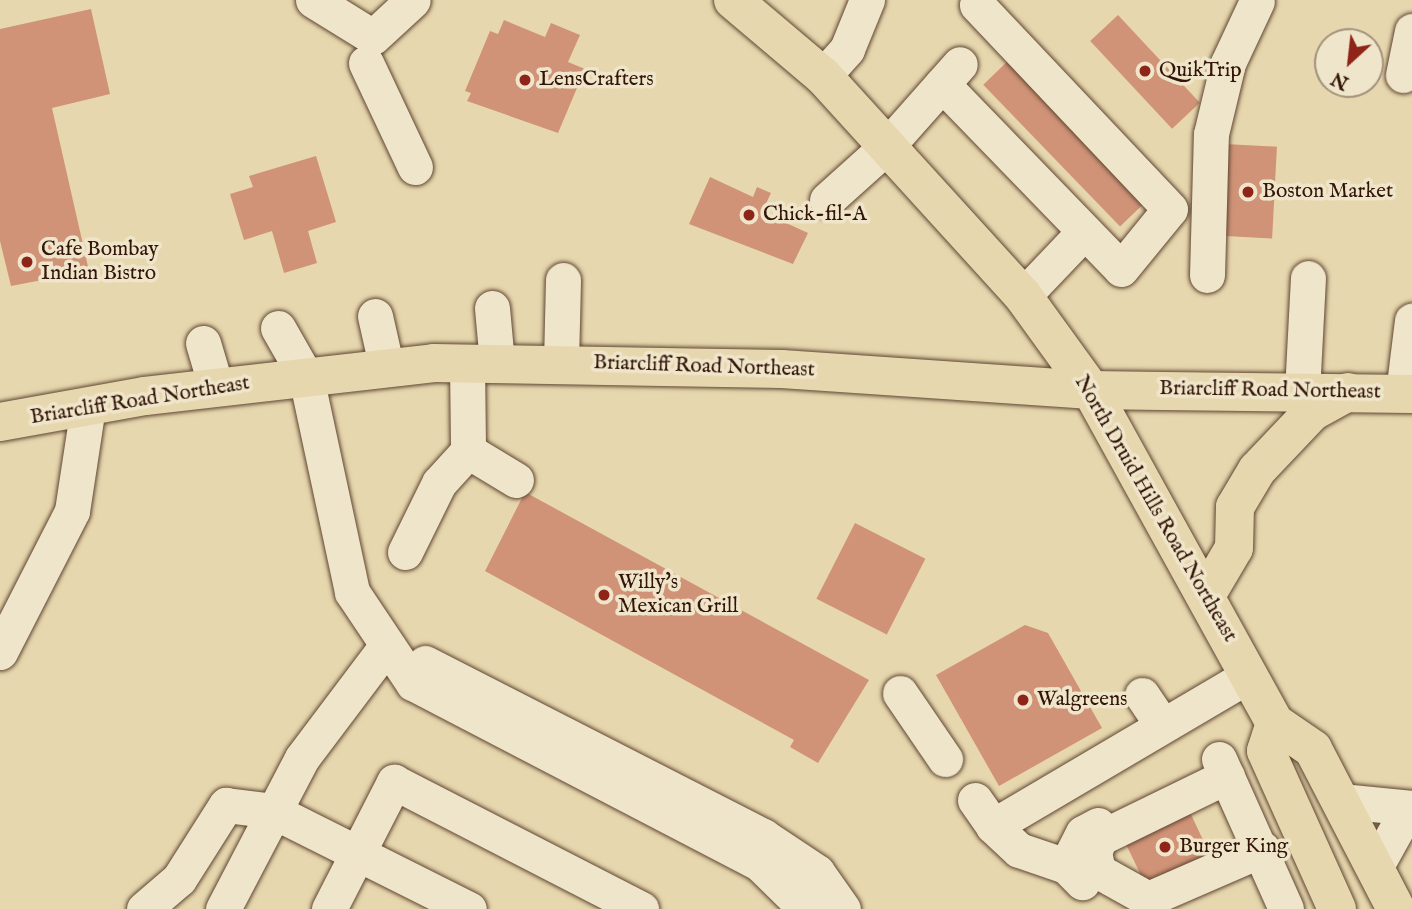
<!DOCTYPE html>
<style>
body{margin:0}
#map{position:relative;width:1412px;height:909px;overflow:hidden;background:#e7d7ae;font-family:"IM FELL English",serif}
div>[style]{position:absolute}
.building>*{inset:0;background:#d09377;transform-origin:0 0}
.roads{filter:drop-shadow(0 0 2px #5f4632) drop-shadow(0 0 2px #5f4632)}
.minor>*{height:35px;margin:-17.5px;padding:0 17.5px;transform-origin:17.5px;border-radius:17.5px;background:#efe5ca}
.major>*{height:38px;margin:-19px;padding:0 19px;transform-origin:19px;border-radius:19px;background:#e7d7ae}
.dots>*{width:19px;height:19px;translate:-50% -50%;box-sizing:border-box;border:4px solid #efe5ca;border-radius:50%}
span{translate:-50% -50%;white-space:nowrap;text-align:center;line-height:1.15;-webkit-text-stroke:7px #efe5ca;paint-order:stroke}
.poi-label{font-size:21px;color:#321508}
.left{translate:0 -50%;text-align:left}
.street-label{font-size:21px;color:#321508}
.north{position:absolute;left:1314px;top:28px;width:70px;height:70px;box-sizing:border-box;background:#efe5ca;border:2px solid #a3927c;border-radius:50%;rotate:207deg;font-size:19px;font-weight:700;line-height:28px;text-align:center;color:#321508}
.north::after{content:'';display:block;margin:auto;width:24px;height:32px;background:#8f2418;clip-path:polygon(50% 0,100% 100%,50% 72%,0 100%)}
</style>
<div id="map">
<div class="building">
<i style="clip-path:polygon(91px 9px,110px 94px,52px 108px,89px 271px,11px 286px,0 241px,0 29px)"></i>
<i style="left:1118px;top:15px;width:120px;height:38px;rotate:47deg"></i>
<i style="clip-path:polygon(504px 20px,545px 37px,551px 23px,580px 35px,568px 62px,585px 69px,558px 133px,467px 101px,471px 93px,465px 91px,490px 31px,498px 34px)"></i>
<i style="left:1012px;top:57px;width:197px;height:40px;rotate:46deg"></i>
<i style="left:1225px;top:144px;width:52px;height:92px;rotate:3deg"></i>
<i style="clip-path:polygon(316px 156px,336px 222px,308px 231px,317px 263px,284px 273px,272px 231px,244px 240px,230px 194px,253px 187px,249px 176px)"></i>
<i style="clip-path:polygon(710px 177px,753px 197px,757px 187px,771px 193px,762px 212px,808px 233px,793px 264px,689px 224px)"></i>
<i style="clip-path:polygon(525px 492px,869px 680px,818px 763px,790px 747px,794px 740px,485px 571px)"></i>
<i style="left:855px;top:523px;width:79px;height:85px;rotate:27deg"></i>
<i style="clip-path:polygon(1025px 625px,1048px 633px,1102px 728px,999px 786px,936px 675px)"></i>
<i style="clip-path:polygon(1188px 808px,1203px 840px,1203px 861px,1149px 892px,1123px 838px)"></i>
</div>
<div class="roads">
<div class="minor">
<i style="left:313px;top:0;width:70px;rotate:31.7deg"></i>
<i style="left:373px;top:37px;width:54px;rotate:-42.8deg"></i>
<i style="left:366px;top:63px;width:115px;rotate:64.8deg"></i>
<i style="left:1403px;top:75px;width:45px;rotate:-78.4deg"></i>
<i style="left:823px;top:76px;width:36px;rotate:-48deg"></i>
<i style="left:847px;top:49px;width:53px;rotate:-67.8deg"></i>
<i style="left:942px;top:84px;width:257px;rotate:45.9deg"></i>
<i style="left:1121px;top:269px;width:77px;rotate:-50.8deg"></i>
<i style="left:1170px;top:209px;width:281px;rotate:-133.4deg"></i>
<i style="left:827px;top:200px;width:82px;rotate:-42deg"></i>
<i style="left:888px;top:145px;width:108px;rotate:-48.4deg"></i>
<i style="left:1207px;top:275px;width:141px;rotate:-88.4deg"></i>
<i style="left:1211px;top:134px;width:73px;rotate:-76.5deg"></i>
<i style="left:1228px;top:63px;width:68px;rotate:-64.9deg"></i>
<i style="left:1023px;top:296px;width:84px;rotate:-46.4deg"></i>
<i style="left:492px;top:308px;width:55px;rotate:84.8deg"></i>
<i style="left:375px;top:316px;width:50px;rotate:77.3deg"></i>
<i style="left:278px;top:328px;width:56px;rotate:60.3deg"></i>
<i style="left:306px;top:377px;width:220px;rotate:77.9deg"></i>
<i style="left:352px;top:592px;width:110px;rotate:56.2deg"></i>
<i style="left:413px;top:683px;width:390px;rotate:27.5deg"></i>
<i style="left:759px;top:863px;width:66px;rotate:44.4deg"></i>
<i style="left:203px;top:343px;width:46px;rotate:73.5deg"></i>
<i style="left:561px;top:362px;width:82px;rotate:-88.6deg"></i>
<i style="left:467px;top:363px;width:88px;rotate:89.3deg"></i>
<i style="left:468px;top:451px;width:56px;rotate:31.1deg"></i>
<i style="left:1302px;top:392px;width:114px;rotate:-87deg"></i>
<i style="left:1403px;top:393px;width:73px;rotate:-82.9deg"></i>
<i style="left:405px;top:552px;width:77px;rotate:-63.8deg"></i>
<i style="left:439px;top:483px;width:43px;rotate:-47.8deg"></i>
<i style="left:0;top:652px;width:158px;rotate:-62.9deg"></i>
<i style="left:72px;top:511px;width:105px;rotate:-81.3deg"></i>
<i style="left:425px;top:663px;width:380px;rotate:27.1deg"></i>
<i style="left:763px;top:836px;width:65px;rotate:33.7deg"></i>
<i style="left:817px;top:872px;width:45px;rotate:54.9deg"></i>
<i style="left:900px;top:693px;width:80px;rotate:55.7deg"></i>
<i style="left:1142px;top:695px;width:36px;rotate:56deg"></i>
<i style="left:1219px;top:759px;width:164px;rotate:65.9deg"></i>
<i style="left:1227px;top:776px;width:141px;rotate:154deg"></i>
<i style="left:1100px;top:838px;width:15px;rotate:113deg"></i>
<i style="left:1094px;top:852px;width:19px;rotate:78deg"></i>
<i style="left:1098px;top:871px;width:57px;rotate:29.2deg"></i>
<i style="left:1148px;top:899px;width:125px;rotate:-23.5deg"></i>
<i style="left:975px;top:800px;width:32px;rotate:55deg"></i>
<i style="left:993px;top:826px;width:296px;rotate:-30.5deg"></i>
<i style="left:1341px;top:801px;width:71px;rotate:5.6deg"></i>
<i style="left:993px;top:826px;width:35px;rotate:43deg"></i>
<i style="left:1019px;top:850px;width:50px;rotate:18.8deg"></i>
<i style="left:1066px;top:866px;width:23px;rotate:45deg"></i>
<i style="left:1066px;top:866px;width:37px;rotate:-63deg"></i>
<i style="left:1083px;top:833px;width:17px;rotate:-28deg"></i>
<i style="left:1376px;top:866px;width:64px;rotate:-61deg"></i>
<i style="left:144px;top:909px;width:46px;rotate:-40.6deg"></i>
<i style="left:179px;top:879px;width:88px;rotate:-57.6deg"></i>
<i style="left:226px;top:805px;width:47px;rotate:7.3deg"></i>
<i style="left:273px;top:811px;width:219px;rotate:26.6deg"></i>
<i style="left:223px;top:909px;width:170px;rotate:-62.4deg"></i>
<i style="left:302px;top:758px;width:138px;rotate:-53deg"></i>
<i style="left:329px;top:909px;width:143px;rotate:-62.9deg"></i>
<i style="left:394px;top:782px;width:278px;rotate:27.2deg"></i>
</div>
<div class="major">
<i style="left:733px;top:0;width:118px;rotate:40.2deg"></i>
<i style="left:823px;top:76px;width:297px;rotate:47.7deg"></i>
<i style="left:1023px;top:296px;width:116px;rotate:54.1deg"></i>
<i style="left:1091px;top:390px;width:380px;rotate:61.1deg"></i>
<i style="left:1275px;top:723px;width:46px;rotate:34.4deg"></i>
<i style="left:1313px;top:749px;width:180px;rotate:62.6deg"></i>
<i style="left:0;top:422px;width:147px;rotate:-10.2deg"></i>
<i style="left:145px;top:396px;width:291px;rotate:-6.5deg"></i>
<i style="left:434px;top:363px;width:348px;rotate:1deg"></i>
<i style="left:782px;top:369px;width:310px;rotate:3.9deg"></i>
<i style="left:1091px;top:390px;width:321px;rotate:0.7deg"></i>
<i style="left:1207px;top:594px;width:53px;rotate:-59.6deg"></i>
<i style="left:1234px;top:548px;width:41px;rotate:-88.6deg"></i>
<i style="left:1235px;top:507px;width:43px;rotate:-59.3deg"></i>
<i style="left:1257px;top:470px;width:80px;rotate:-46.5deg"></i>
<i style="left:1312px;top:412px;width:41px;rotate:-29.1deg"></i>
<i style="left:1275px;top:723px;width:29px;rotate:108deg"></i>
<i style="left:1266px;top:751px;width:173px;rotate:65.8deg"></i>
</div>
</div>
<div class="dots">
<i style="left:1145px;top:71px;background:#8f2418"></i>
<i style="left:525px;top:80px;background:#8f2418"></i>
<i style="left:1248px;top:192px;background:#8f2418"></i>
<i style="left:749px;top:215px;background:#8f2418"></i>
<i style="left:27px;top:262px;background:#8f2418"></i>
<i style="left:604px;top:595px;background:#8f2418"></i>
<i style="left:1023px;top:700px;background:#8f2418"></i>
<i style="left:1165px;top:847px;background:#8f2418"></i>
</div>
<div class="poi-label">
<span class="left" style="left:1159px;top:71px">QuikTrip</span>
<span class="left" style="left:539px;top:80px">LensCrafters</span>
<span class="left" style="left:1262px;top:192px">Boston Market</span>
<span class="left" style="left:763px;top:215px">Chick-fil-A</span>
<span class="left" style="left:41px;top:262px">Cafe Bombay<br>Indian Bistro</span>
<span class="left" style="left:618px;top:595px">Willy's<br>Mexican Grill</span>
<span class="left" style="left:1037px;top:700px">Walgreens</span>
<span class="left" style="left:1179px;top:847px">Burger King</span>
</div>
<div class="street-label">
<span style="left:704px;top:367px;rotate:2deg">Briarcliff Road Northeast</span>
<span style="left:1270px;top:391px;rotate:1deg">Briarcliff Road Northeast</span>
<span style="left:140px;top:401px;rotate:-9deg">Briarcliff Road Northeast</span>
<span style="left:1155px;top:509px;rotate:60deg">North Druid Hills Road Northeast</span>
</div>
<div class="north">N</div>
</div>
